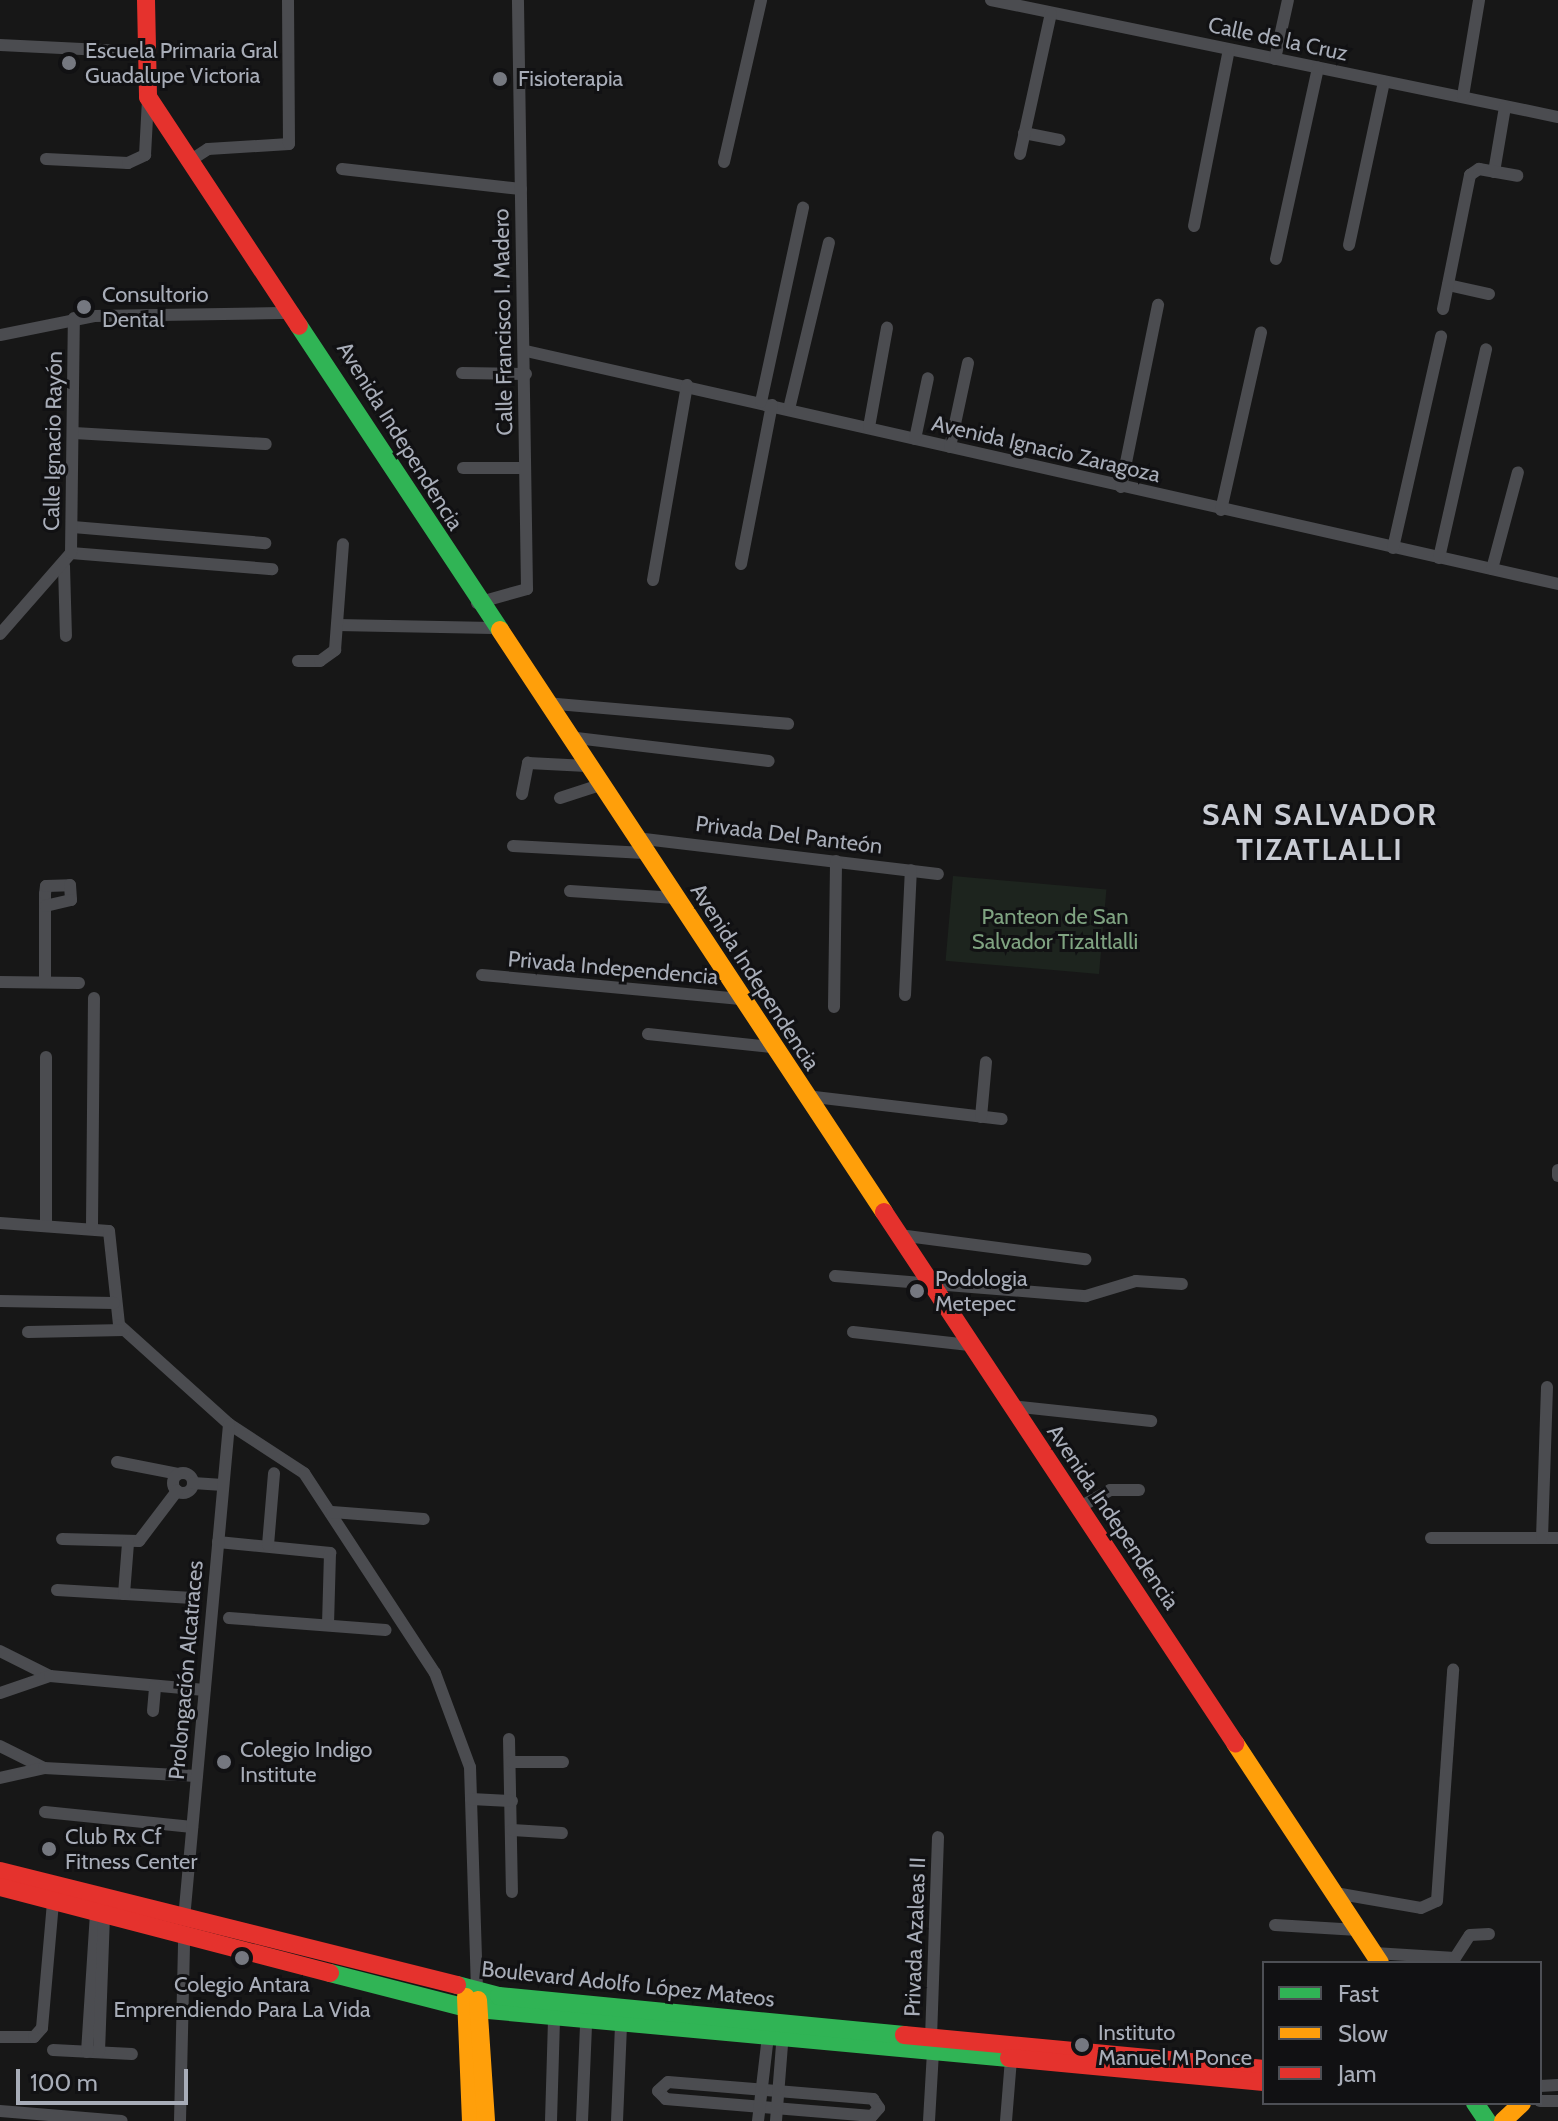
<!DOCTYPE html>
<meta charset="utf-8">
<style>
body{margin:0}
#map{position:relative;width:1558px;height:2121px;overflow:hidden;background:#171717;font-family:Cabin,sans-serif}
div>[style]{position:absolute}
.green>*{inset:0;background:#1d241e;transform-origin:0 0}
.street>*{height:12px;margin:-6px;padding:0 6px;transform-origin:6px;border-radius:6px;background:#4b4c50}
.street>.ring{margin:-6px;padding:0;box-sizing:content-box;background:none;border:12px solid #4b4c50;border-radius:50%}
.fast>*{height:18px;margin:-9px;padding:0 9px;transform-origin:9px;border-radius:9px;background:#30b455}
.slow>*{height:18px;margin:-9px;padding:0 9px;transform-origin:9px;border-radius:9px;background:#ff9f0a}
.jam>*{height:18px;margin:-9px;padding:0 9px;transform-origin:9px;border-radius:9px;background:#e5322d}
.dots>*{width:22px;height:22px;translate:-50% -50%;box-sizing:border-box;border:4px solid #111113;border-radius:50%}
span{translate:-50% -50%;white-space:nowrap;text-align:center;line-height:1.15;-webkit-text-stroke:6px #111113;paint-order:stroke}
.street-label{font-size:22px;color:#a8adb8}
.poi-label{font-size:22px;color:#a8adb8}
.left{translate:0 -50%;text-align:left}
.park-label{font-size:22px;color:#7fa381}
.district-label{font-size:30px;color:#c9ccd4;font-weight:700;letter-spacing:2px}
.legend{position:absolute;left:1262px;top:1961px;width:280px;height:144px;box-sizing:border-box;background:#111113;border:2px solid #4d4f55;margin:0;padding:10px 14px;list-style:none;font-size:24px;color:#a8adb8}
.legend li{display:flex;align-items:center;gap:16px;height:40px}
.legend b{width:40px;border:2px solid #4d4f55}
.scale{position:absolute;left:16px;top:2069px;width:172px;height:36px;box-sizing:border-box;border:4px solid #a8adb8;border-top:0;padding-left:10px;font-size:24px;line-height:28px;white-space:nowrap;color:#a8adb8;-webkit-text-stroke:6px #111113;paint-order:stroke}
</style>
<div id="map">
<div class="green">
<i style="left:953px;top:876px;width:154px;height:85px;rotate:5deg"></i>
</div>
<div class="street">
<i style="left:991px;top:0;width:579px;rotate:11.66deg"></i>
<i style="left:0;top:45px;width:143px;rotate:2.8deg"></i>
<i style="left:1275px;top:59px;width:60px;rotate:-77.6deg"></i>
<i style="left:1463px;top:96px;width:97px;rotate:-80.5deg"></i>
<i style="left:1024px;top:133px;width:36px;rotate:11deg"></i>
<i style="left:1020px;top:154px;width:144px;rotate:-77.6deg"></i>
<i style="left:46px;top:159px;width:82px;rotate:2.8deg"></i>
<i style="left:128px;top:163px;width:19px;rotate:-25deg"></i>
<i style="left:145px;top:155px;width:55px;rotate:-86.9deg"></i>
<i style="left:191px;top:160px;width:20px;rotate:-33deg"></i>
<i style="left:208px;top:149px;width:81px;rotate:-3.5deg"></i>
<i style="left:289px;top:144px;width:144px;rotate:-90.4deg"></i>
<i style="left:724px;top:162px;width:166px;rotate:-77.1deg"></i>
<i style="left:342px;top:169px;width:180px;rotate:6.4deg"></i>
<i style="left:1494px;top:172px;width:66px;rotate:-80.4deg"></i>
<i style="left:1194px;top:226px;width:179px;rotate:-78.8deg"></i>
<i style="left:1349px;top:245px;width:167px;rotate:-77.9deg"></i>
<i style="left:1276px;top:259px;width:196px;rotate:-77.6deg"></i>
<i style="left:1448px;top:285px;width:42px;rotate:12.4deg"></i>
<i style="left:1443px;top:309px;width:137px;rotate:-78.6deg"></i>
<i style="left:1470px;top:175px;width:11px;rotate:-34deg"></i>
<i style="left:1479px;top:169px;width:39px;rotate:10deg"></i>
<i style="left:0;top:335px;width:96px;rotate:-11.4deg"></i>
<i style="left:94px;top:316px;width:200px;rotate:-0.9deg"></i>
<i style="left:526px;top:351px;width:1058px;rotate:12.72deg"></i>
<i style="left:462px;top:373px;width:64px;rotate:0.9deg"></i>
<i style="left:761px;top:402px;width:199px;rotate:-77.8deg"></i>
<i style="left:789px;top:409px;width:171px;rotate:-76.5deg"></i>
<i style="left:869px;top:427px;width:101px;rotate:-79.7deg"></i>
<i style="left:74px;top:433px;width:192px;rotate:3.3deg"></i>
<i style="left:915px;top:439px;width:62px;rotate:-78deg"></i>
<i style="left:950px;top:447px;width:86px;rotate:-77.9deg"></i>
<i style="left:463px;top:468px;width:62px"></i>
<i style="left:1121px;top:487px;width:186px;rotate:-78.5deg"></i>
<i style="left:1221px;top:510px;width:182px;rotate:-77.3deg"></i>
<i style="left:73px;top:527px;width:193px;rotate:4.8deg"></i>
<i style="left:1393px;top:548px;width:217px;rotate:-77.2deg"></i>
<i style="left:71px;top:553px;width:202px;rotate:4.6deg"></i>
<i style="left:1439px;top:558px;width:214px;rotate:-77.3deg"></i>
<i style="left:741px;top:564px;width:162px;rotate:-79deg"></i>
<i style="left:64px;top:566px;width:70px;rotate:88.4deg"></i>
<i style="left:1492px;top:569px;width:100px;rotate:-75deg"></i>
<i style="left:653px;top:580px;width:198px;rotate:-80.1deg"></i>
<i style="left:477px;top:603px;width:52px;rotate:-15.6deg"></i>
<i style="left:527px;top:589px;width:589px;rotate:-90.88deg"></i>
<i style="left:337px;top:625px;width:156px;rotate:1.1deg"></i>
<i style="left:0;top:634px;width:108px;rotate:-48.8deg"></i>
<i style="left:71px;top:553px;width:235px;rotate:-89.3deg"></i>
<i style="left:298px;top:661px;width:22px"></i>
<i style="left:320px;top:661px;width:19px;rotate:-36deg"></i>
<i style="left:335px;top:650px;width:106px;rotate:-85.7deg"></i>
<i style="left:545px;top:703px;width:244px;rotate:4.9deg"></i>
<i style="left:568px;top:737px;width:202px;rotate:6.8deg"></i>
<i style="left:522px;top:794px;width:32px;rotate:-79deg"></i>
<i style="left:528px;top:763px;width:59px;rotate:2.9deg"></i>
<i style="left:560px;top:798px;width:42px;rotate:-18deg"></i>
<i style="left:636px;top:838px;width:304px;rotate:6.8deg"></i>
<i style="left:513px;top:846px;width:132px;rotate:3deg"></i>
<i style="left:570px;top:891px;width:106px;rotate:3.8deg"></i>
<i style="left:482px;top:975px;width:260px;rotate:5.3deg"></i>
<i style="left:0;top:982px;width:79px;rotate:0.7deg"></i>
<i style="left:45px;top:982px;width:88px;rotate:-90deg"></i>
<i style="left:45px;top:894px;width:8px;rotate:-83deg"></i>
<i style="left:46px;top:886px;width:24px;rotate:-2deg"></i>
<i style="left:70px;top:885px;width:15px;rotate:86deg"></i>
<i style="left:71px;top:900px;width:26px;rotate:167deg"></i>
<i style="left:905px;top:995px;width:125px;rotate:-87.3deg"></i>
<i style="left:834px;top:1007px;width:146px;rotate:-89.2deg"></i>
<i style="left:648px;top:1034px;width:124px;rotate:6deg"></i>
<i style="left:46px;top:1057px;width:168px;rotate:90deg"></i>
<i style="left:806px;top:1096px;width:197px;rotate:6.7deg"></i>
<i style="left:981px;top:1117px;width:55px;rotate:-84.8deg"></i>
<i style="left:1558px;top:1170px;width:6px;rotate:90deg"></i>
<i style="left:0;top:1223px;width:109px;rotate:4.2deg"></i>
<i style="left:109px;top:1231px;width:95px;rotate:83.9deg"></i>
<i style="left:119px;top:1325px;width:148px;rotate:42deg"></i>
<i style="left:229px;top:1424px;width:90px;rotate:33.2deg"></i>
<i style="left:304px;top:1473px;width:239px;rotate:56.8deg"></i>
<i style="left:435px;top:1673px;width:100px;rotate:69.6deg"></i>
<i style="left:470px;top:1767px;width:225px;rotate:88.2deg"></i>
<i style="left:92px;top:1226px;width:228px;rotate:-89.5deg"></i>
<i style="left:899px;top:1235px;width:188px;rotate:7.4deg"></i>
<i style="left:835px;top:1276px;width:252px;rotate:4.6deg"></i>
<i style="left:1086px;top:1296px;width:52px;rotate:-16.7deg"></i>
<i style="left:1136px;top:1281px;width:46px;rotate:3.7deg"></i>
<i style="left:0;top:1301px;width:114px;rotate:1deg"></i>
<i style="left:28px;top:1332px;width:96px;rotate:-1.2deg"></i>
<i style="left:853px;top:1332px;width:117px;rotate:6.4deg"></i>
<i style="left:1011px;top:1406px;width:141px;rotate:6.1deg"></i>
<i style="left:117px;top:1462px;width:62px;rotate:11.1deg"></i>
<i class="ring" style="left:173px;top:1473px;width:8px;height:8px"></i>
<i style="left:193px;top:1483px;width:30px;rotate:4deg"></i>
<i style="left:1078px;top:1508px;width:37px;rotate:-29deg"></i>
<i style="left:1110px;top:1490px;width:29px"></i>
<i style="left:332px;top:1512px;width:92px;rotate:4.4deg"></i>
<i style="left:1431px;top:1538px;width:127px"></i>
<i style="left:1542px;top:1538px;width:151px;rotate:-88.1deg"></i>
<i style="left:62px;top:1539px;width:77px;rotate:1.5deg"></i>
<i style="left:139px;top:1541px;width:63px;rotate:-52.8deg"></i>
<i style="left:218px;top:1542px;width:113px;rotate:5.6deg"></i>
<i style="left:330px;top:1553px;width:72px;rotate:91.6deg"></i>
<i style="left:268px;top:1545px;width:72px;rotate:-85.2deg"></i>
<i style="left:57px;top:1590px;width:136px;rotate:3.4deg"></i>
<i style="left:124px;top:1594px;width:51px;rotate:-85.5deg"></i>
<i style="left:229px;top:1618px;width:157px;rotate:4.4deg"></i>
<i style="left:0;top:1651px;width:56px;rotate:26.6deg"></i>
<i style="left:0;top:1693px;width:53px;rotate:-18.8deg"></i>
<i style="left:50px;top:1676px;width:155px;rotate:5.2deg"></i>
<i style="left:153px;top:1711px;width:25px;rotate:-85deg"></i>
<i style="left:509px;top:1739px;width:153px;rotate:88.9deg"></i>
<i style="left:0;top:1746px;width:49px;rotate:26.6deg"></i>
<i style="left:511px;top:1762px;width:52px"></i>
<i style="left:0;top:1778px;width:45px;rotate:-12.8deg"></i>
<i style="left:44px;top:1768px;width:153px;rotate:3deg"></i>
<i style="left:471px;top:1799px;width:41px;rotate:2.8deg"></i>
<i style="left:45px;top:1812px;width:148px;rotate:5.8deg"></i>
<i style="left:512px;top:1830px;width:50px;rotate:3.4deg"></i>
<i style="left:1335px;top:1893px;width:87px;rotate:9.9deg"></i>
<i style="left:1421px;top:1908px;width:17px;rotate:-24deg"></i>
<i style="left:1437px;top:1901px;width:232px;rotate:-86deg"></i>
<i style="left:184px;top:1919px;width:497px;rotate:-84.8deg"></i>
<i style="left:1275px;top:1925px;width:83px;rotate:3.4deg"></i>
<i style="left:1374px;top:1953px;width:81px;rotate:3.5deg"></i>
<i style="left:1455px;top:1958px;width:27px;rotate:-57deg"></i>
<i style="left:1470px;top:1935px;width:19px;rotate:-3deg"></i>
<i style="left:0;top:2037px;width:34px"></i>
<i style="left:34px;top:2037px;width:12px;rotate:-48deg"></i>
<i style="left:42px;top:2028px;width:126px;rotate:-85deg"></i>
<i style="left:931px;top:2038px;width:201px;rotate:-88deg"></i>
<i style="left:53px;top:2050px;width:79px;rotate:2.9deg"></i>
<i style="left:87px;top:2052px;width:138px;rotate:-86.3deg"></i>
<i style="left:99px;top:2052px;width:136px;rotate:-87.9deg"></i>
<i style="left:668px;top:2082px;width:206px;rotate:4.7deg"></i>
<i style="left:873px;top:2099px;width:11px;rotate:56deg"></i>
<i style="left:879px;top:2108px;width:11px;rotate:131deg"></i>
<i style="left:872px;top:2116px;width:207px;rotate:-175.3deg"></i>
<i style="left:666px;top:2099px;width:11px;rotate:-135deg"></i>
<i style="left:658px;top:2091px;width:13px;rotate:-42deg"></i>
<i style="left:1540px;top:2086px;width:18px;rotate:-3deg"></i>
<i style="left:1540px;top:2101px;width:18px"></i>
<i style="left:0;top:2111px;width:122px;rotate:4.7deg"></i>
<i style="left:180px;top:2121px;width:183px;rotate:-88.7deg"></i>
<i style="left:551px;top:2121px;width:101px;rotate:-88.3deg"></i>
<i style="left:582px;top:2121px;width:97px;rotate:-87.6deg"></i>
<i style="left:617px;top:2121px;width:94px;rotate:-87.6deg"></i>
<i style="left:758px;top:2121px;width:86px;rotate:-83.3deg"></i>
<i style="left:776px;top:2121px;width:89px;rotate:-85.5deg"></i>
<i style="left:929px;top:2121px;width:69px;rotate:-86.7deg"></i>
<i style="left:1006px;top:2121px;width:62px;rotate:-85.4deg"></i>
</div>
<div class="fast">
<i style="left:299px;top:326px;width:364px;rotate:56.5deg"></i>
<i style="left:330px;top:1973px;width:140px;rotate:14.4deg"></i>
<i style="left:466px;top:2008px;width:545px;rotate:5.26deg"></i>
<i style="left:457px;top:1985px;width:43px;rotate:14.7deg"></i>
<i style="left:499px;top:1996px;width:407px;rotate:5.5deg"></i>
<i style="left:1475px;top:2103px;width:22px;rotate:56deg"></i>
</div>
<div class="slow">
<i style="left:500px;top:630px;width:697px;rotate:56.58deg"></i>
<i style="left:1235px;top:1743px;width:263px;rotate:56.6deg"></i>
<i style="left:466px;top:1997px;width:124px;rotate:87.7deg"></i>
<i style="left:478px;top:2000px;width:121px;rotate:86.2deg"></i>
<i style="left:1503px;top:2121px;width:26px;rotate:-43deg"></i>
</div>
<div class="jam">
<i style="left:146px;top:0;width:97px;rotate:88.8deg"></i>
<i style="left:148px;top:97px;width:274px;rotate:56.6deg"></i>
<i style="left:884px;top:1212px;width:637px;rotate:56.53deg"></i>
<i style="left:0;top:1871px;width:471px;rotate:14deg"></i>
<i style="left:0;top:1887px;width:341px;rotate:14.6deg"></i>
<i style="left:904px;top:2035px;width:362px;rotate:5.4deg"></i>
<i style="left:1009px;top:2058px;width:256px;rotate:5.4deg"></i>
</div>
<div class="dots">
<i style="left:69px;top:63px;background:#757880"></i>
<i style="left:500px;top:79px;background:#757880"></i>
<i style="left:84px;top:307px;background:#757880"></i>
<i style="left:917px;top:1291px;background:#757880"></i>
<i style="left:224px;top:1762px;background:#757880"></i>
<i style="left:49px;top:1849px;background:#757880"></i>
<i style="left:242px;top:1958px;background:#757880"></i>
<i style="left:1082px;top:2045px;background:#757880"></i>
</div>
<div class="street-label">
<span style="left:1278px;top:39px;rotate:12deg">Calle de la Cruz</span>
<span style="left:503px;top:322px;rotate:-91deg">Calle Francisco I. Madero</span>
<span style="left:400px;top:436px;rotate:58deg">Avenida Independencia</span>
<span style="left:53px;top:441px;rotate:-89deg">Calle Ignacio Rayón</span>
<span style="left:1046px;top:449px;rotate:13deg">Avenida Ignacio Zaragoza</span>
<span style="left:789px;top:835px;rotate:7deg">Privada Del Panteón</span>
<span style="left:613px;top:968px;rotate:5deg">Privada Independencia</span>
<span style="left:755px;top:977px;rotate:57deg">Avenida Independencia</span>
<span style="left:1113px;top:1517px;rotate:56deg">Avenida Independencia</span>
<span style="left:186px;top:1670px;rotate:-85deg">Prolongación Alcatraces</span>
<span style="left:915px;top:1937px;rotate:-88deg">Privada Azaleas II</span>
<span style="left:628px;top:1984px;rotate:6deg">Boulevard Adolfo López Mateos</span>
</div>
<div class="poi-label">
<span class="left" style="left:85px;top:63px">Escuela Primaria Gral<br>Guadalupe Victoria</span>
<span class="left" style="left:518px;top:79px">Fisioterapia</span>
<span class="left" style="left:102px;top:307px">Consultorio<br>Dental</span>
<span class="left" style="left:935px;top:1291px">Podologia<br>Metepec</span>
<span class="left" style="left:240px;top:1762px">Colegio Indigo<br>Institute</span>
<span class="left" style="left:65px;top:1849px">Club Rx Cf<br>Fitness Center</span>
<span style="left:242px;top:1997px">Colegio Antara<br>Emprendiendo Para La Vida</span>
<span class="left" style="left:1098px;top:2045px">Instituto<br>Manuel M Ponce</span>
</div>
<div class="park-label">
<span style="left:1055px;top:929px">Panteon de San<br>Salvador Tizaltlalli</span>
</div>
<div class="district-label">
<span style="left:1320px;top:832px">SAN SALVADOR<br>TIZATLALLI</span>
</div>
<ul class="legend">
<li><b style="height:10px;background:#30b455"></b>Fast</li>
<li><b style="height:10px;background:#ff9f0a"></b>Slow</li>
<li><b style="height:10px;background:#e5322d"></b>Jam</li>
</ul>
<div class="scale">100 m</div>
</div>
